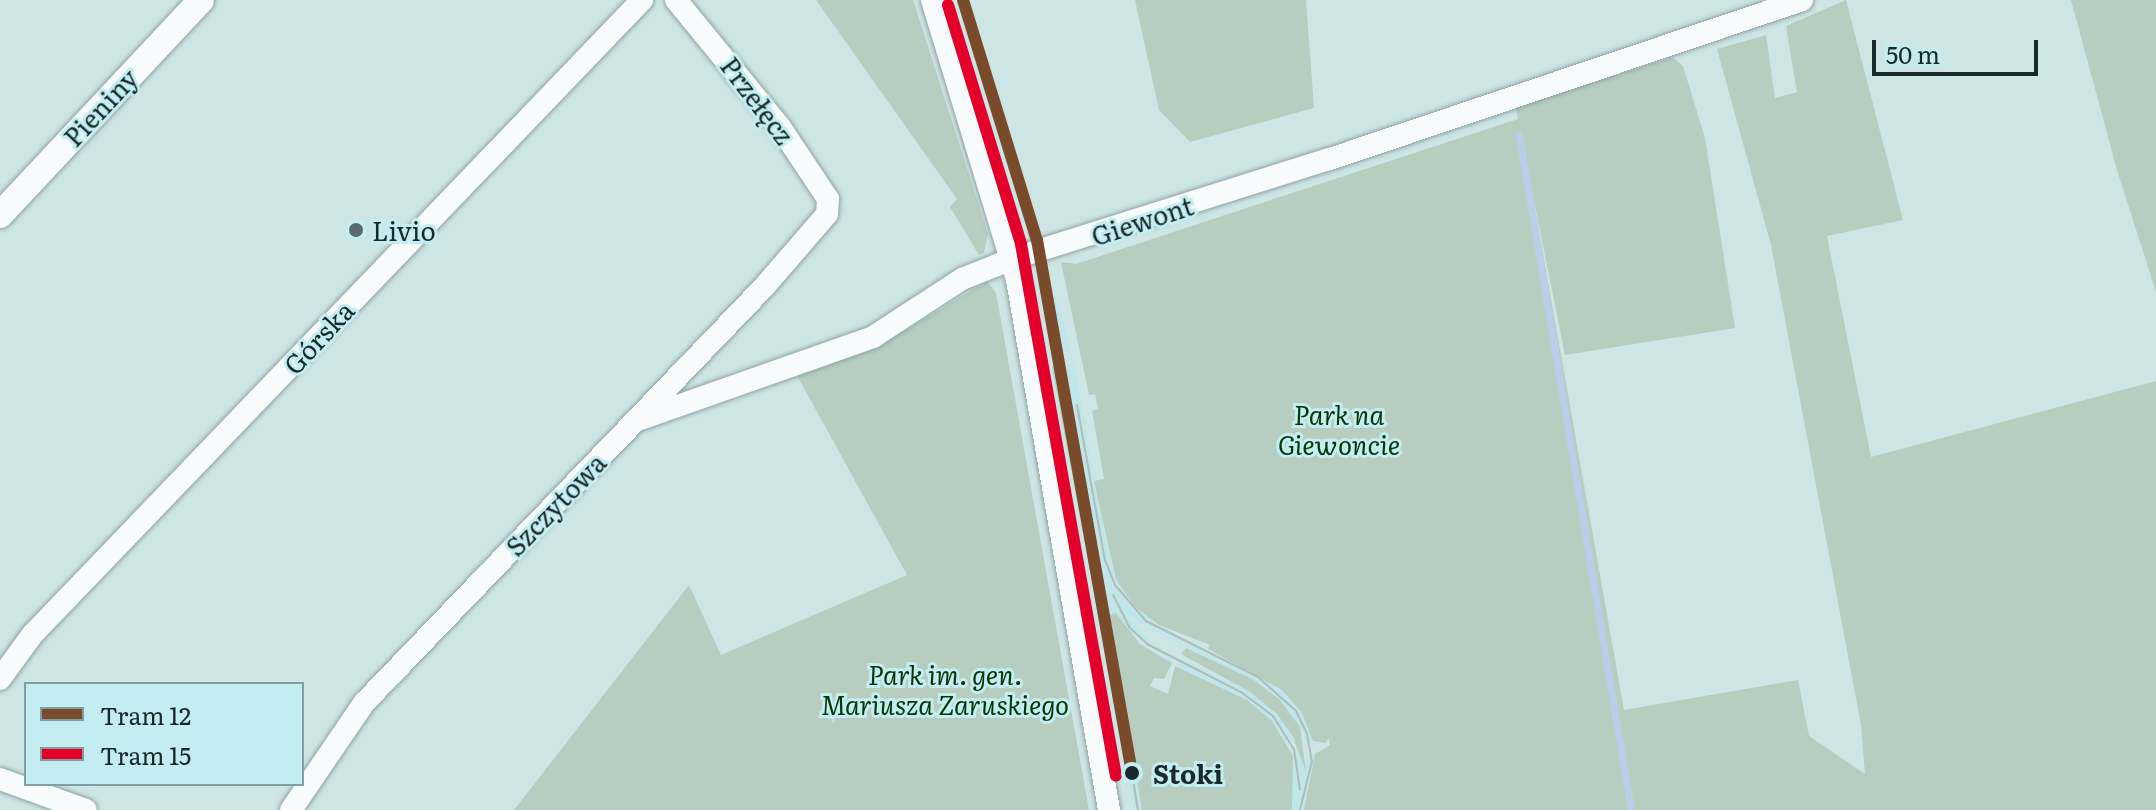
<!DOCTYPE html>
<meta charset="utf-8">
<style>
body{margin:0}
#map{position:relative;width:2156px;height:810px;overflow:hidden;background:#cee5e6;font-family:Literata,serif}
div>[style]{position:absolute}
.built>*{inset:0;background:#bfe6e9}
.green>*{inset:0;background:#b6cdc0}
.stream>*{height:7px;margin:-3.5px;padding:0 3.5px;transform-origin:3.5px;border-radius:3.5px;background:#bacee9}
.roads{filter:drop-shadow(0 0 2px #91a2a3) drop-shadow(0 0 2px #91a2a3)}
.minor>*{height:22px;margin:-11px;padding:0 11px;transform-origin:11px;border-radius:11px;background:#f8fbfb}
.tertiary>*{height:26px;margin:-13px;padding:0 13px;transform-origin:13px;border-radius:13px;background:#f8fbfb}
.tram>*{height:2px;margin:-1px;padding:0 1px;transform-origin:1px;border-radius:1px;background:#b4baba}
.tram-1>*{height:12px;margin:-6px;padding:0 6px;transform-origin:6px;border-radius:6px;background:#7a4b2a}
.tram-2>*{height:12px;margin:-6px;padding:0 6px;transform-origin:6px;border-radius:6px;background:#e4002b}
.dots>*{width:22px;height:22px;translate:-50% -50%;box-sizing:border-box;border:4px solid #c4edf1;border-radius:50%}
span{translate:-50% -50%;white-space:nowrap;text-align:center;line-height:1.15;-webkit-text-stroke:6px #c4edf1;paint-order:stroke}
.street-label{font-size:26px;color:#1a292b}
.poi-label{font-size:26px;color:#1a292b}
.left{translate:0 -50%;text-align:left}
.park-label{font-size:26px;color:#0a3708;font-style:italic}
.stop-label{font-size:26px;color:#1a292b;font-weight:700}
.legend{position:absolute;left:24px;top:682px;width:280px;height:104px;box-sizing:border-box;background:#c4edf1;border:2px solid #809fa2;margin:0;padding:10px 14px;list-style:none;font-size:24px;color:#1a292b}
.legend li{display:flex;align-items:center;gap:16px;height:40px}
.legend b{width:40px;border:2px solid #809fa2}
.scale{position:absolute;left:1872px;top:40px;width:166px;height:36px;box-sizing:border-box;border:4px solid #1a292b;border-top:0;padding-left:10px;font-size:24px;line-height:28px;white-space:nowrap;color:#1a292b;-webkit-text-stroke:6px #c4edf1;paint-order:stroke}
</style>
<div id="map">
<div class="built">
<i style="clip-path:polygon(1045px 264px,1066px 329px,1071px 350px,1053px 353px,1038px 266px)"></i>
<i style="clip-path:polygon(1074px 363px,1111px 566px,1134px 606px,1183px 640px,1180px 645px,1126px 614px,1152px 643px,1175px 656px,1172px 663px,1108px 615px,1112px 639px,1103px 640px,1055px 366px)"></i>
<i style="clip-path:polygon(1189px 641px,1282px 690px,1302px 713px,1313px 741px,1305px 742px,1300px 727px,1268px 689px,1186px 648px)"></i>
<i style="clip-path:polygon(1115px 654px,1140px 803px,1142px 810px,1133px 808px,1106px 655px)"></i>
<i style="clip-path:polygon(1180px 658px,1250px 692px,1277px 714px,1294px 741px,1289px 744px,1247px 700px,1177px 666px)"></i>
<i style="clip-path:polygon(1299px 753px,1304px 770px,1307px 755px,1315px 754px,1315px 776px,1304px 810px,1292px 810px,1293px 756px)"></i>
</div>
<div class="green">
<i style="clip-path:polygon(816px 0,913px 0,988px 234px,984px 253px,979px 255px,950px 207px,957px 199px)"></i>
<i style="clip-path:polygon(1135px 0,1306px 0,1314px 108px,1190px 142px,1159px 110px)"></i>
<i style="clip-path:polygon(1846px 0,1903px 220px,1827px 236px,1871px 457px,2156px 381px,2156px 810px,1304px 810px,1315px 754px,1330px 745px,1329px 738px,1325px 743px,1313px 741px,1302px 713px,1282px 690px,1208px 649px,1210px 645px,1159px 625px,1134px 606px,1116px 579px,1094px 481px,1104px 479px,1092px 411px,1098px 409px,1095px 394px,1089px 395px,1061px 262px,1076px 264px,1518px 119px,1516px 107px,1672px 57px,1683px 66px,1705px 138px,1735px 328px,1565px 355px,1531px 186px,1624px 710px,1798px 680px,1809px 736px,1865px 774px,1861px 725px,1771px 245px,1717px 49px,1766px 35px,1775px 98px,1797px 92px,1786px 26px)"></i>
<i style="clip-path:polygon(2071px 0,2156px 0,2156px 292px,2117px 170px)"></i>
<i style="clip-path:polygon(987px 281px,996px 293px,1089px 810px,514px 810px,689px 585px,721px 655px,907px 575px,795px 372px,881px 345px)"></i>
<i style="clip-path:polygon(1055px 366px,1103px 640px,1052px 367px)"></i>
<i style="clip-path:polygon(1116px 613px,1140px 644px,1172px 663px,1164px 679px,1154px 678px,1150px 686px,1168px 694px,1175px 666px,1247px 700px,1272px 721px,1293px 756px,1292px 810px,1142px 810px,1108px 615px)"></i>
<i style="clip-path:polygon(1186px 648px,1254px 680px,1280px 700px,1300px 727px,1306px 772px,1293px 737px,1277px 714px,1250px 692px,1181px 654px)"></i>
</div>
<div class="stream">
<i style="left:1519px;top:135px;width:684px;rotate:80.58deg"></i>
</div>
<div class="roads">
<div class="minor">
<i style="left:932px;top:0;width:293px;rotate:73.1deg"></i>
<i style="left:1017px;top:280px;width:538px;rotate:80.15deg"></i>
<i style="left:635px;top:421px;width:252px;rotate:-19.4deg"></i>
<i style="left:873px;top:337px;width:106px;rotate:-33.1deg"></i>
<i style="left:962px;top:279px;width:54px;rotate:-21.8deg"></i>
<i style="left:1012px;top:259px;width:333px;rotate:-17.5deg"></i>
<i style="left:1330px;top:159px;width:498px;rotate:-18.6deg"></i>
<i style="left:0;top:679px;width:54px;rotate:-54deg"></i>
<i style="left:32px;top:635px;width:881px;rotate:-46.15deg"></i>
<i style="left:0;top:779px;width:91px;rotate:19.8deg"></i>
<i style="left:291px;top:810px;width:130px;rotate:-55.7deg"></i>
<i style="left:364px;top:703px;width:577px;rotate:-46.12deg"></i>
<i style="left:764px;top:287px;width:96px;rotate:-49.2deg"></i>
<i style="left:827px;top:214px;width:15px;rotate:-86deg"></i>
<i style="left:828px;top:199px;width:87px;rotate:-123.7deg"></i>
<i style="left:780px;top:127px;width:164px;rotate:-129.3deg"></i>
</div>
<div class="tertiary">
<i style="left:0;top:215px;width:294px;rotate:-46.9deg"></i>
</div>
</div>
<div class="tram">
<i style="left:1077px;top:405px;width:158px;rotate:79.8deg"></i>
<i style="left:1105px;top:560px;width:27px;rotate:68deg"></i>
<i style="left:1115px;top:585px;width:48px;rotate:49.3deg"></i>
<i style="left:1146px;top:621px;width:125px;rotate:26.6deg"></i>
<i style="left:1258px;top:677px;width:51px;rotate:41.8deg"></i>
<i style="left:1296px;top:711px;width:25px;rotate:64deg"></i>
<i style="left:1307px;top:734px;width:27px;rotate:80deg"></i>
<i style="left:1312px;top:761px;width:50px;rotate:103.8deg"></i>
<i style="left:1113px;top:595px;width:36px;rotate:63deg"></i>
<i style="left:1129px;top:627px;width:25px;rotate:43deg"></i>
<i style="left:1147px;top:644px;width:106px;rotate:27.1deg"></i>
<i style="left:1241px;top:692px;width:40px;rotate:37deg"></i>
<i style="left:1273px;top:716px;width:39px;rotate:58deg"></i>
<i style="left:1294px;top:749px;width:41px;rotate:81.7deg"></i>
<i style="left:1132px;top:773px;width:37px;rotate:81deg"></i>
</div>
<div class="tram-1">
<i style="left:963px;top:0;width:251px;rotate:72.9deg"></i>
<i style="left:1037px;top:240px;width:541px;rotate:79.89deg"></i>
</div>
<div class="tram-2">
<i style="left:948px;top:5px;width:250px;rotate:73deg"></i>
<i style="left:1021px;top:244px;width:540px;rotate:79.88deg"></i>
</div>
<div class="dots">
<i style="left:356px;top:230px;background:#596b6c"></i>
<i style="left:1132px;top:773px;background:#1a292b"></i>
</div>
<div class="street-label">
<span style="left:758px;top:100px;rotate:53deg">Przełęcz</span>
<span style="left:100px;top:107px;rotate:-47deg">Pieniny</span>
<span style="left:1142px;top:220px;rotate:-18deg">Giewont</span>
<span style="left:318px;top:337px;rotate:-47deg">Górska</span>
<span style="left:555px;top:504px;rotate:-46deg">Szczytowa</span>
</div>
<div class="poi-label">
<span class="left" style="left:372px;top:230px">Livio</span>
</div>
<div class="park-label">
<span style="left:1339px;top:429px">Park na<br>Giewoncie</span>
<span style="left:945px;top:689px">Park im. gen.<br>Mariusza Zaruskiego</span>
</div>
<div class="stop-label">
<span class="left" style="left:1153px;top:773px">Stoki</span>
</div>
<ul class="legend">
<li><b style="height:10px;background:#7a4b2a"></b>Tram 12</li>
<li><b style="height:10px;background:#e4002b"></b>Tram 15</li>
</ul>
<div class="scale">50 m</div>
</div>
